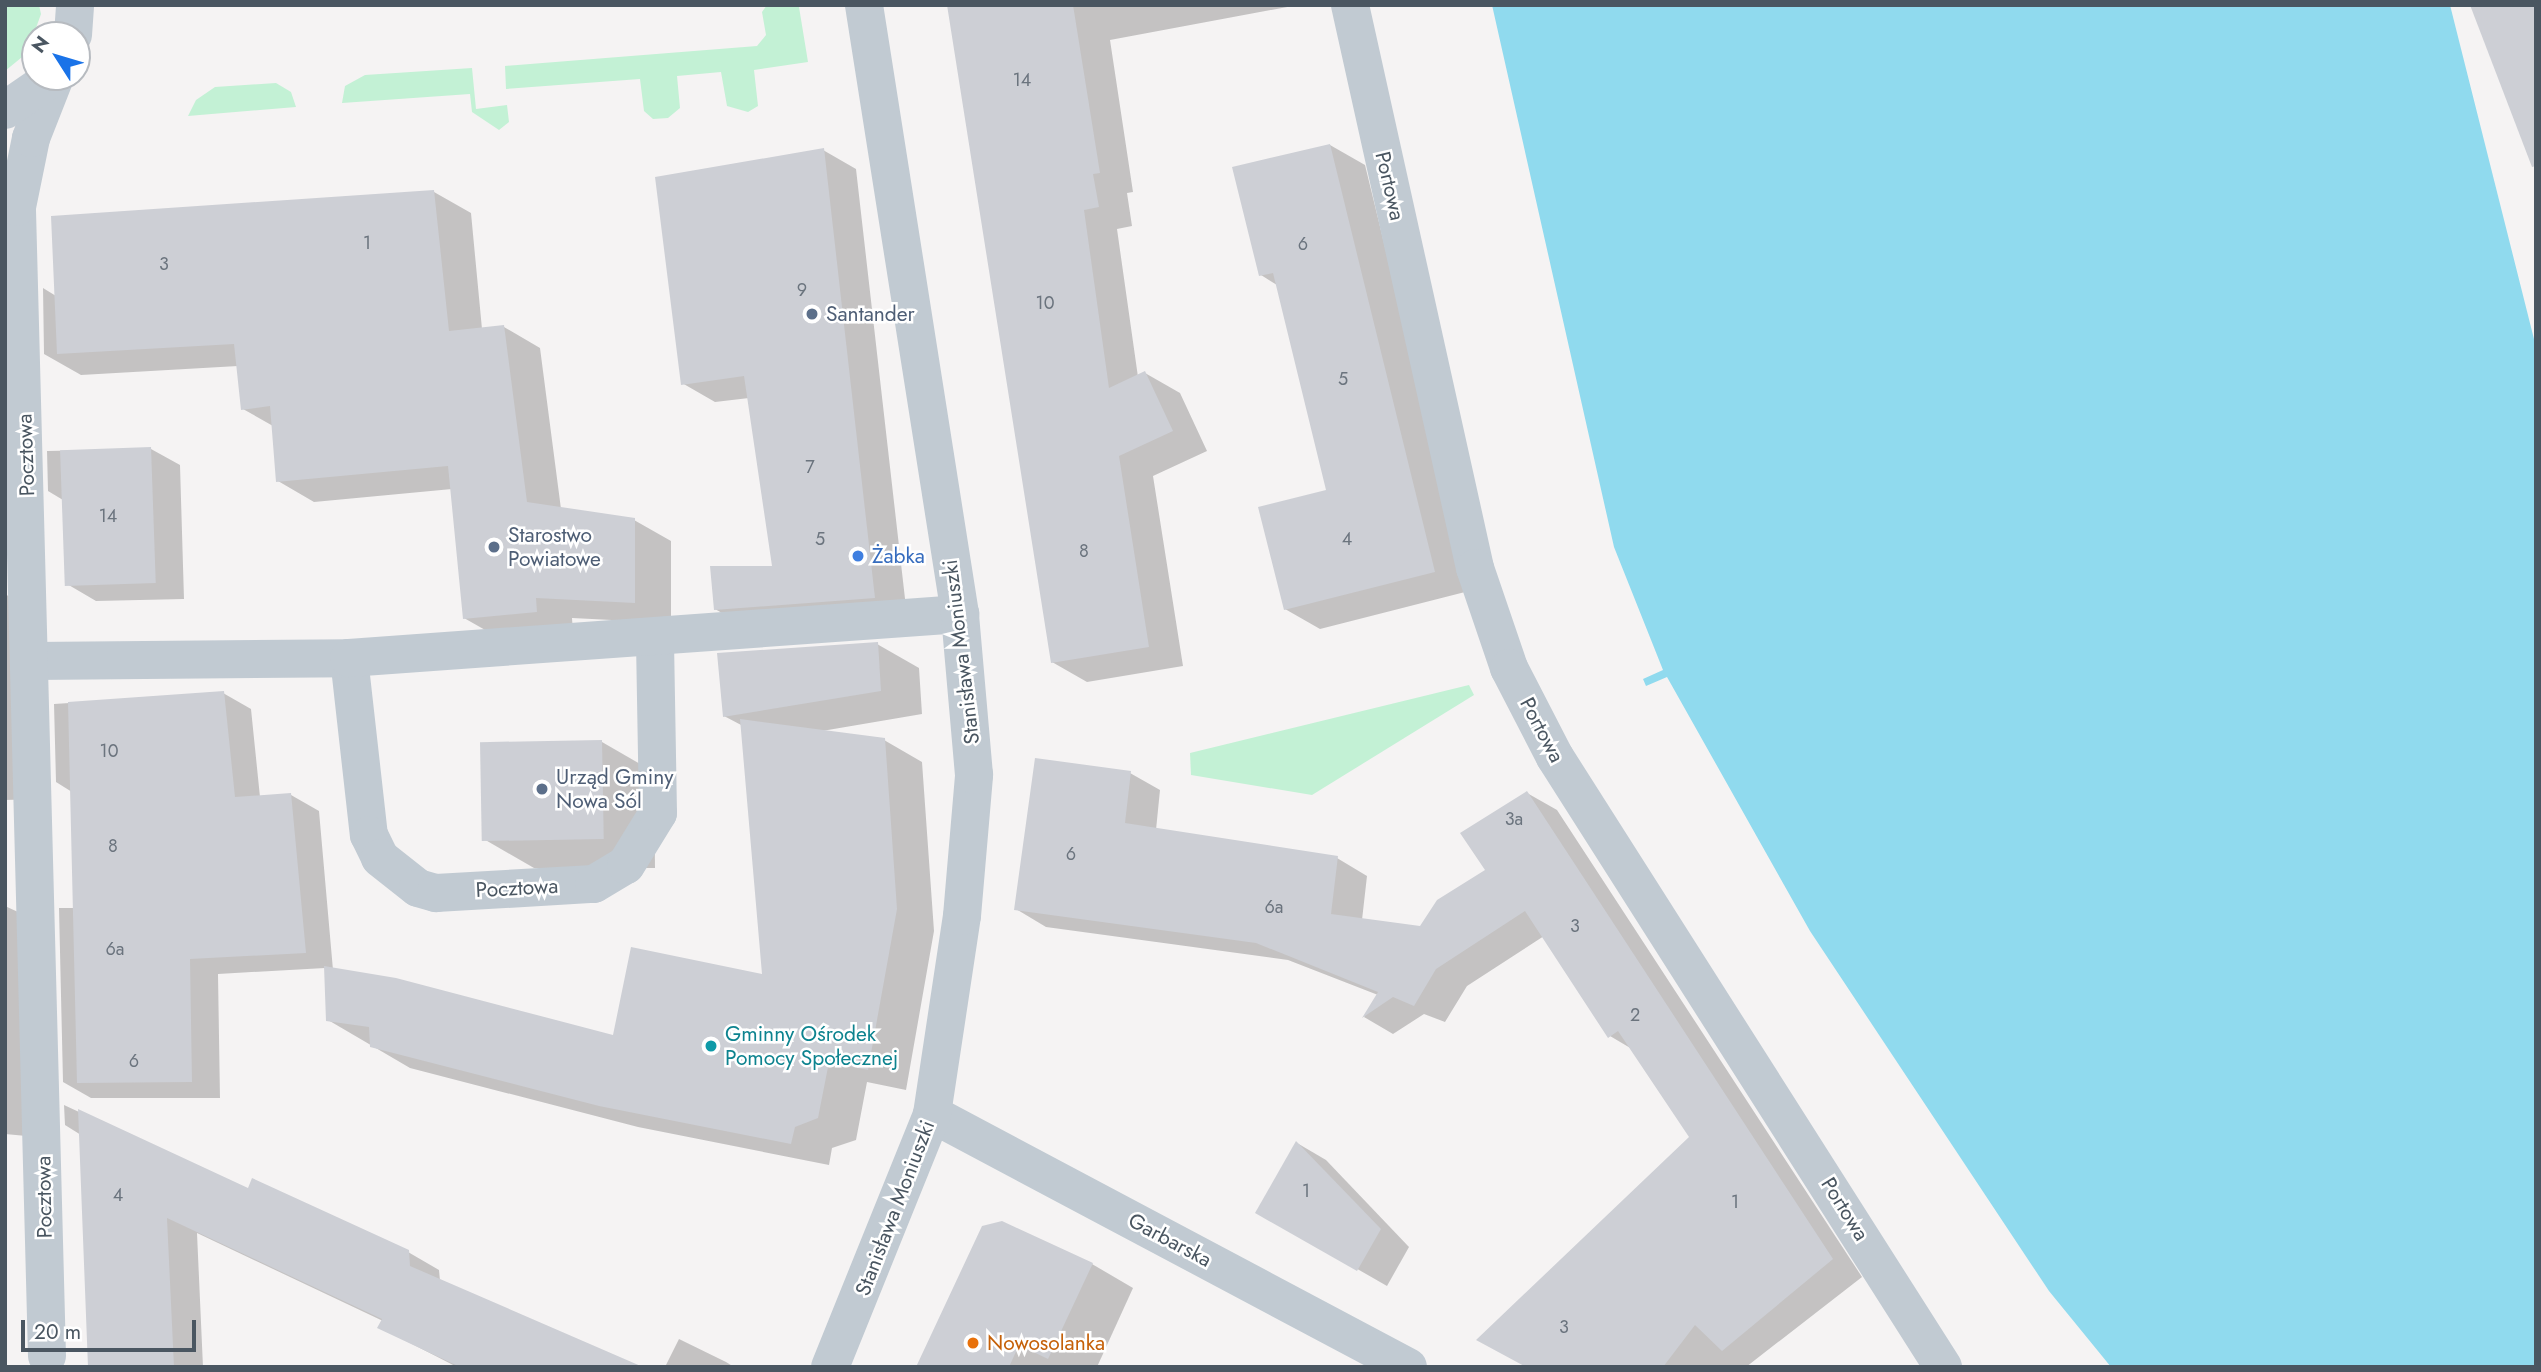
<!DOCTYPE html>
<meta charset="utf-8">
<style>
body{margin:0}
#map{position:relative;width:2541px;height:1372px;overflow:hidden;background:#f5f3f3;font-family:Jost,sans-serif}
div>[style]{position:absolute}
.green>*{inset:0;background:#c3f1d5}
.water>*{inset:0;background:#90daee}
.shadow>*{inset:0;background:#0003}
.building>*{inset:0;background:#cdcfd5;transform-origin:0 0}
.pedestrian>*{height:38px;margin:-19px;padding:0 19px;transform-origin:19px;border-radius:19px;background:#c1cad2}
.minor>*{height:38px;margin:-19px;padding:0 19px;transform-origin:19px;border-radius:19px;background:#c1cad2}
.tertiary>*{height:38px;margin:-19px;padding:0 19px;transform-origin:19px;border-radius:19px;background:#c1cad2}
.dots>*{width:19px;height:19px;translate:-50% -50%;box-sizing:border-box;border:4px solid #fff;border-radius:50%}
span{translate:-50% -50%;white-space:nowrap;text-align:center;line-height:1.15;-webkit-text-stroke:5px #fff;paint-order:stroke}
.number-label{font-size:18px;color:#6b747e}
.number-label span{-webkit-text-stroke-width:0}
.street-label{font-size:21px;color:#4a5661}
.service-label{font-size:21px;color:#4e5e75}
.left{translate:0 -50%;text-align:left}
.shop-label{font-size:21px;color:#366cbe}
.culture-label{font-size:21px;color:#0d838f}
.food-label{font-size:21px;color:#c56008}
.frame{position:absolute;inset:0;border:7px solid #4a5661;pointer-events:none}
.north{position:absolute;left:21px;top:21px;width:70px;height:70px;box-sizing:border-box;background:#fff;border:2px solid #b7bbc0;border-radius:50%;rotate:307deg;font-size:19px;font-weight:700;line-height:28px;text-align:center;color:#4a5661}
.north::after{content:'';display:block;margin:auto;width:24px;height:32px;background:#1a73e8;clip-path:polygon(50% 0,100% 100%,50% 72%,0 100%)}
.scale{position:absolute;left:21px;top:1320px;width:175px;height:32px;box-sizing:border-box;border:4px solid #4a5661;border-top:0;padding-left:9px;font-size:21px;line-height:24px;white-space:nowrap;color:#4a5661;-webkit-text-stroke:5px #fff;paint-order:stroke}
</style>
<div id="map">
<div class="green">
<i style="clip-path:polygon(5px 5px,39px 5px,41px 14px,27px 53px,5px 71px)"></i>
<i style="clip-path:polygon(767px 5px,799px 7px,808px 62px,754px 70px,758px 106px,748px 112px,727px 106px,721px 72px,677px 76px,680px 108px,668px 118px,653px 119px,644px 111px,640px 79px,506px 89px,505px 66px,757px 46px,766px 35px,762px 12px)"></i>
<i style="clip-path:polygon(472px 68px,476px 109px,507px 105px,509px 122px,499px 130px,472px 112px,470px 94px,342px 103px,345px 86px,365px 75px)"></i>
<i style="clip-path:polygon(276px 83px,291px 92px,296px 107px,188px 116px,196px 100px,215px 87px)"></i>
<i style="clip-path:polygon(1469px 685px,1474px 695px,1312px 795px,1191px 775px,1190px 753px)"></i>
</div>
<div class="water">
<i style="clip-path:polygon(1492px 5px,2450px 5px,2536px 347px,2536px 1367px,2111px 1367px,2049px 1291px,1810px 931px,1667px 677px,1646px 686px,1643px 679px,1663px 670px,1614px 547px)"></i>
</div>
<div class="shadow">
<i style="clip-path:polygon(949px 5px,1298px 5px,1110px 40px,1133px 192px,1127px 193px,1132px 226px,1117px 229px,1138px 377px,1145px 373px,1180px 393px,1207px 451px,1153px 476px,1183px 666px,1087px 682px,1052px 662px)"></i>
<i style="clip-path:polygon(1330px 145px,1365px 165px,1469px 591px,1320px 629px,1285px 609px,1328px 492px,1277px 285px,1261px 275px)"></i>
<i style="clip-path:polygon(823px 150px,856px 169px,907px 616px,748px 628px,715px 609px,774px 568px,749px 398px,715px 402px,682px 383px)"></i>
<i style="clip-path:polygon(434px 192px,471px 213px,482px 329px,504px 327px,540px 348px,561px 509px,634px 520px,671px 541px,671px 623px,572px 618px,573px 632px,501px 639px,464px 618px,452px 489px,314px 502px,278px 481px,273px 426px,243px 409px,238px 366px,81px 375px,44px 354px,43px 288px,56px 296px)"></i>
<i style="clip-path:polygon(151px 449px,180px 465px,184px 599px,96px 601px,67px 584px,63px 500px,48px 491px,47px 451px)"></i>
<i style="clip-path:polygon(5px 594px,17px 601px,38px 799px,5px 800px)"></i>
<i style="clip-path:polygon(877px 644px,919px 668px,922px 714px,822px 731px,884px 740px,922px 762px,934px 931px,906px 1090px,867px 1082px,856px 1140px,832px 1148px,829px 1165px,638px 1127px,410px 1068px,328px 1020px,325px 968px,218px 974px,220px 1098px,91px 1098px,63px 1082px,59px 908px,74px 908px,72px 792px,56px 782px,54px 704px,223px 693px,251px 709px,260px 797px,291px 795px,319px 811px,333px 970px,615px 1038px,764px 976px,743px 726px,724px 716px)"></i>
<i style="clip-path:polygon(602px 742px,654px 772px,655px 868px,534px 868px,482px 838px)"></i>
<i style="clip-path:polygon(1130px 773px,1160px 790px,1156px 830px,1337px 858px,1367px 876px,1362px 920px,1421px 928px,1487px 871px,1527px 793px,1557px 810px,1862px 1277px,1746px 1367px,1527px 1367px,1691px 1137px,1632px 1049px,1610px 1036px,1544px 936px,1467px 986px,1445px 1022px,1424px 1014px,1393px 1034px,1364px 1017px,1378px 995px,1288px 960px,1046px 927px,1016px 909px)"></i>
<i style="clip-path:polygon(5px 906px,42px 923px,48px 1138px,5px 1134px)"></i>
<i style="clip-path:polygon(64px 1105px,249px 1191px,408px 1252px,439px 1270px,440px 1281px,635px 1367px,457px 1367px,379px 1327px,383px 1321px,197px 1233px,203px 1367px,91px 1367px,81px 1135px,65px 1125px)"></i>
<i style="clip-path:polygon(1297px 1143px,1326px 1160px,1409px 1247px,1387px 1286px,1258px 1212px)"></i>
<i style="clip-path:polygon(1092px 1264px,1133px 1288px,1097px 1367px,946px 1367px)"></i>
<i style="clip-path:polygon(679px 1339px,726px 1362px,734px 1367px,665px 1367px)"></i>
</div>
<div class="building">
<i style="clip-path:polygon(947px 5px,1073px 5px,1100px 173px,1093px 174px,1099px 207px,1084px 210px,1109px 388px,1145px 371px,1173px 431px,1119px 456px,1149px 647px,1051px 663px)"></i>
<i style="clip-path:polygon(2470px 5px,2536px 5px,2536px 166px,2532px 167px)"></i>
<i style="clip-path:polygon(1330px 144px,1435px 572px,1284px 610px,1258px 507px,1326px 490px,1273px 273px,1259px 276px,1232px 167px)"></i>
<i style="clip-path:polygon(824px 148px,875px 598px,714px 610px,710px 566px,772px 566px,744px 376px,681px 385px,655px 177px)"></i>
<i style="clip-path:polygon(434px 190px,449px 331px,504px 325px,527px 502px,635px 518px,635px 603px,536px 598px,537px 612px,463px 619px,448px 466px,276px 482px,270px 406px,241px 410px,234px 344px,57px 354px,51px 216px)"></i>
<i style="left:151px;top:447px;width:136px;height:91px;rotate:88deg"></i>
<i style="clip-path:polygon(878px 642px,881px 691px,723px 717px,717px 653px)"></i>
<i style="clip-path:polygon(224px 691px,235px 797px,291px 793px,306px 953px,190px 959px,192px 1082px,77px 1083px,68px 702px)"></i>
<i style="clip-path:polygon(740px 719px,885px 738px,897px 909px,868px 1070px,829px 1062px,818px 1118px,795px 1127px,791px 1144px,599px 1106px,370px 1047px,369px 1027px,326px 1021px,324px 966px,396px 978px,613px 1035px,631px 947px,762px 974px)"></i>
<i style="left:602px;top:740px;width:99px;height:122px;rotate:89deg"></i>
<i style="clip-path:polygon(1035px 758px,1131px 771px,1125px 823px,1338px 856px,1331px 914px,1420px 926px,1437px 900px,1485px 870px,1460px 833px,1527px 791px,1833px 1259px,1722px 1351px,1695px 1325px,1663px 1367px,1526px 1367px,1476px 1340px,1689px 1137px,1618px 1031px,1608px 1038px,1525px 911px,1436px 969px,1414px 1006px,1393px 997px,1362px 1018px,1378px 992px,1256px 943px,1014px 910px)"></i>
<i style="clip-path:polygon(78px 1109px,248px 1188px,252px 1178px,409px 1250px,410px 1266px,643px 1367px,460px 1367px,377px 1328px,382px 1319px,167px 1218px,174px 1367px,88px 1367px)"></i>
<i style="clip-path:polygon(1296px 1141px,1381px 1229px,1357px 1271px,1255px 1213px)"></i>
<i style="clip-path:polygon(1002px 1221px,1093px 1263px,1048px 1359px,1019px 1345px,1009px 1367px,916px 1367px,982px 1226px)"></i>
</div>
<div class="pedestrian">
<i style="left:1350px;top:5px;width:577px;rotate:77.48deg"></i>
<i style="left:1475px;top:568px;width:106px;rotate:71.2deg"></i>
<i style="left:1509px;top:668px;width:100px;rotate:62.7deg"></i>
<i style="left:1555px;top:757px;width:723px;rotate:57.54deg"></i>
</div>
<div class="minor">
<i style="left:349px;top:658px;width:178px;rotate:83.6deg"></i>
<i style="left:369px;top:835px;width:25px;rotate:64deg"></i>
<i style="left:380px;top:858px;width:48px;rotate:38.3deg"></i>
<i style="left:418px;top:888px;width:19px;rotate:16deg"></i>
<i style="left:436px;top:893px;width:158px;rotate:-3.3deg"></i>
<i style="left:594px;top:884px;width:37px;rotate:-31deg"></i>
<i style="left:626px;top:865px;width:61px;rotate:-58.4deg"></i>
<i style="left:658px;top:813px;width:175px;rotate:-91deg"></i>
<i style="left:33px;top:661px;width:316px;rotate:-0.5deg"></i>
<i style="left:349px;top:658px;width:613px;rotate:-4.12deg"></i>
<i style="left:932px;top:1114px;width:539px;rotate:27.99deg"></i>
<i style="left:47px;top:1356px;width:1149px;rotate:-91.5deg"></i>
<i style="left:17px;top:207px;width:70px;rotate:-78.5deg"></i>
<i style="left:31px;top:138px;width:66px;rotate:-68.5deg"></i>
</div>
<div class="tertiary">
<i style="left:73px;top:35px;width:30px;rotate:-86deg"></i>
<i style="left:5px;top:110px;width:58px;rotate:-34.5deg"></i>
<i style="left:830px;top:1367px;width:273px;rotate:-68deg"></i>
<i style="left:932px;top:1114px;width:200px;rotate:-81.4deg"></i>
<i style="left:962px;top:916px;width:142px;rotate:-85.1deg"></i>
<i style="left:974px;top:775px;width:162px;rotate:-95deg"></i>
<i style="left:960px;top:614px;width:617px;rotate:-98.96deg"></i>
</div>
<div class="dots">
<i style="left:812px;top:314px;background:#5c6f8a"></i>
<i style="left:494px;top:547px;background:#5c6f8a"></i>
<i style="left:858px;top:556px;background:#3f7fe0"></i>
<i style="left:542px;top:789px;background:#5c6f8a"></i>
<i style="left:711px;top:1046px;background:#0f9aa8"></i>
<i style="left:973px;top:1343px;background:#e8710a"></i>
</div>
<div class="number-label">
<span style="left:1022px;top:80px">14</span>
<span style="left:367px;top:243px">1</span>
<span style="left:1303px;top:244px">6</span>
<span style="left:164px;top:264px">3</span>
<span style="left:802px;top:290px">9</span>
<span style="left:1045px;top:303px">10</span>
<span style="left:1343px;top:379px">5</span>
<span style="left:810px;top:467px">7</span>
<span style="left:108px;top:516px">14</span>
<span style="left:820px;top:539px">5</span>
<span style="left:1347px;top:539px">4</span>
<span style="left:1084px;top:551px">8</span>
<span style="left:109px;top:751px">10</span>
<span style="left:1514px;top:819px">3a</span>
<span style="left:113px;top:846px">8</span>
<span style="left:1071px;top:854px">6</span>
<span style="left:1274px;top:907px">6a</span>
<span style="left:1575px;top:926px">3</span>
<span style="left:115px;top:949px">6a</span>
<span style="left:1635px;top:1015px">2</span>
<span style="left:134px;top:1061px">6</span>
<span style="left:1306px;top:1191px">1</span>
<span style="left:118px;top:1195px">4</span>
<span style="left:1735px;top:1202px">1</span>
<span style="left:1564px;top:1327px">3</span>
</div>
<div class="street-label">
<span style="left:1390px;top:186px;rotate:77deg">Portowa</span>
<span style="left:26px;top:455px;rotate:-92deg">Pocztowa</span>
<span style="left:961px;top:652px;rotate:-97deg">Stanisława Moniuszki</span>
<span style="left:1542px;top:730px;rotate:62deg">Portowa</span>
<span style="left:517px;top:888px;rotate:-3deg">Pocztowa</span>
<span style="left:44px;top:1197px;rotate:-91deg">Pocztowa</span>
<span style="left:895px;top:1208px;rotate:-69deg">Stanisława Moniuszki</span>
<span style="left:1845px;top:1209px;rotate:58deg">Portowa</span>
<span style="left:1170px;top:1240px;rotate:28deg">Garbarska</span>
</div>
<div class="service-label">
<span class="left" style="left:826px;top:314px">Santander</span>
<span class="left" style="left:508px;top:547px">Starostwo<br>Powiatowe</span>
<span class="left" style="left:556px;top:789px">Urząd Gminy<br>Nowa Sól</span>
</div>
<div class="shop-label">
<span class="left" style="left:872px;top:556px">Żabka</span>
</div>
<div class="culture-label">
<span class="left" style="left:725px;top:1046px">Gminny Ośrodek<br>Pomocy Społecznej</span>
</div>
<div class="food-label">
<span class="left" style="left:987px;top:1343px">Nowosolanka</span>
</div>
<div class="frame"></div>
<div class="north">N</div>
<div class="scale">20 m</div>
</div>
